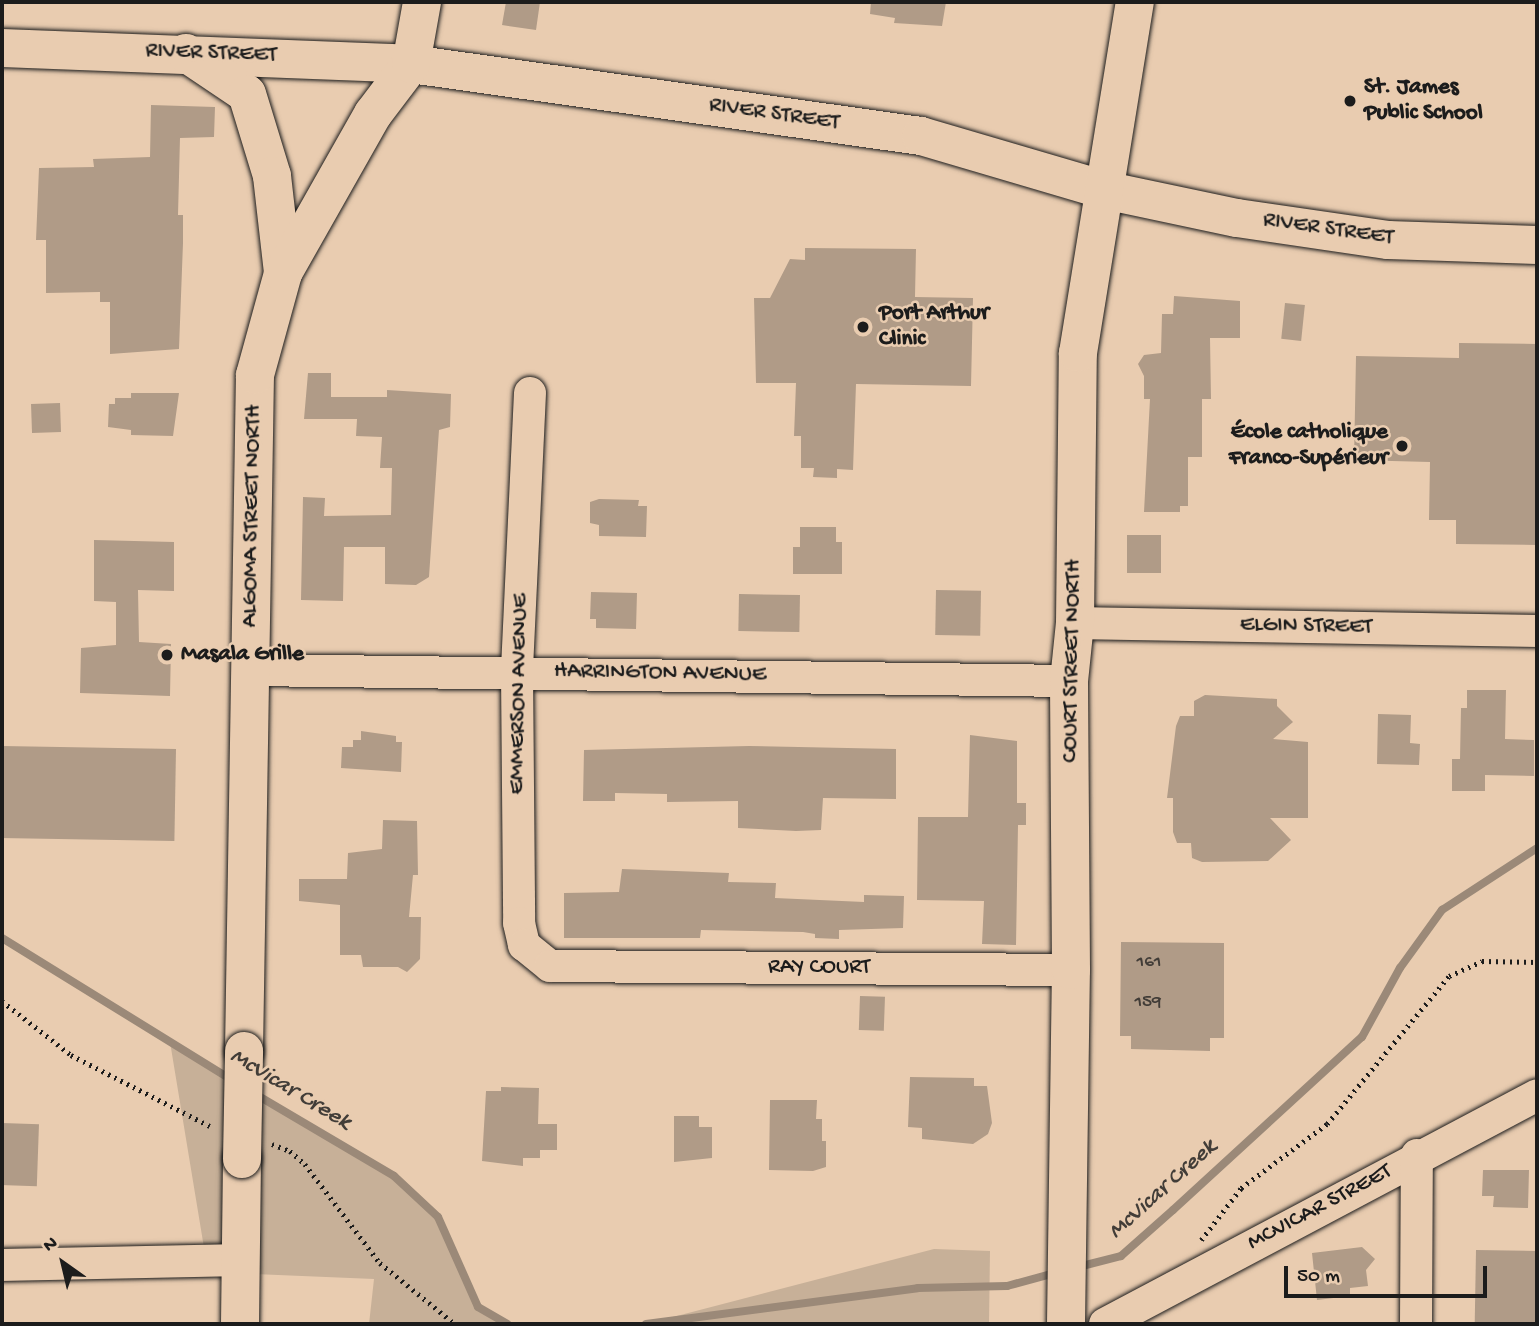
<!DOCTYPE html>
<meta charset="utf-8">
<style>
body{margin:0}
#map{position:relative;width:1539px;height:1326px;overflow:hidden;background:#e9ccb0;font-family:"Gochi Hand",sans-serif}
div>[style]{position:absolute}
.green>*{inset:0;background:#c7b098}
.stream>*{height:8px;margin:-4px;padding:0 4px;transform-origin:4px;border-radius:4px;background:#9b8978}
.building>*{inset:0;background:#b09b87;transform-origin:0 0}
.path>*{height:4.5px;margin-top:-2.25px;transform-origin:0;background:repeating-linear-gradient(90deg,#1c1c1c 0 2px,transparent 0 7px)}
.roads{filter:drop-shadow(0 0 2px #1c1c1c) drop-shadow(0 0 2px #1c1c1c)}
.street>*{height:32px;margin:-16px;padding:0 16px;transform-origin:16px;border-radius:16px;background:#e9ccb0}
.secondary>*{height:38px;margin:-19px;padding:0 19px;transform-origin:19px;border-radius:19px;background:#e9ccb0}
.bridges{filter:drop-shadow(0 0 2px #1c1c1c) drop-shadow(0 0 2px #1c1c1c)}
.secondary-bridge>*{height:38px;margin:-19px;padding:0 19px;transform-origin:19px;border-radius:19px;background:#e9ccb0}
.dots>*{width:19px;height:19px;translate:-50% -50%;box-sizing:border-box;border:4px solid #e9ccb0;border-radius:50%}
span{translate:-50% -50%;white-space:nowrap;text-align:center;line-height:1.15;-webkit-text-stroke:5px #e9ccb0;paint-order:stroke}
.number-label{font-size:19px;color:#413c37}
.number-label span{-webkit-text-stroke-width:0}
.street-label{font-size:23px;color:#1c1c1c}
.poi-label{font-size:23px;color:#1c1c1c;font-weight:700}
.left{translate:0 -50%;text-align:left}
.right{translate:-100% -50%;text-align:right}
.water-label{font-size:24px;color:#423d38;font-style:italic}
.frame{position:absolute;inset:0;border:4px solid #1c1c1c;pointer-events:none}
.north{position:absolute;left:28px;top:1228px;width:70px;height:70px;-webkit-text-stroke:5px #e9ccb0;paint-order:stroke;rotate:326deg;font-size:19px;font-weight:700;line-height:28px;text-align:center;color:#1c1c1c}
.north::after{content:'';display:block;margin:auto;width:24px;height:32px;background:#1c1c1c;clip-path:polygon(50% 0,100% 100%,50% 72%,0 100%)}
.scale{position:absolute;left:1284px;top:1266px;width:203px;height:32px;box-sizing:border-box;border:4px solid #1c1c1c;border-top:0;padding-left:9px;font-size:21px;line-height:24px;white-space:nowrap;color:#1c1c1c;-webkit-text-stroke:5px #e9ccb0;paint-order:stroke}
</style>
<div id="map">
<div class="green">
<i style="clip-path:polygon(170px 1042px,394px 1176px,438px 1217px,478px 1307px,507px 1324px,369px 1324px,374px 1279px,208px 1272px)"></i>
<i style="clip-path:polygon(934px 1249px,990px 1251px,989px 1324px,646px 1324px)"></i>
</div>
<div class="stream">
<i style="left:2px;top:938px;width:270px;rotate:31.7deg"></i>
<i style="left:255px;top:1094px;width:161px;rotate:30.5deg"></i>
<i style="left:394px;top:1176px;width:60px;rotate:43deg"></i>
<i style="left:438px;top:1217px;width:98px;rotate:66deg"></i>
<i style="left:478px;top:1307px;width:34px;rotate:30deg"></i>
<i style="left:1078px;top:1267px;width:44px;rotate:-14.3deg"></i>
<i style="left:1121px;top:1256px;width:69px;rotate:-41.5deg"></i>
<i style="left:1173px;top:1210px;width:256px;rotate:-42.5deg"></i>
<i style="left:1362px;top:1037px;width:79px;rotate:-61.2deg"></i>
<i style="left:1400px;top:968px;width:72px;rotate:-54.1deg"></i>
<i style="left:1442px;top:910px;width:113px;rotate:-33.1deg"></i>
<i style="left:646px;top:1324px;width:274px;rotate:-7.5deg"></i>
<i style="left:918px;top:1288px;width:89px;rotate:-1.3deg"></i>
<i style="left:1007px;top:1286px;width:50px;rotate:-15.2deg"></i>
</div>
<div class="building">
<i style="clip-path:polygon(506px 2px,540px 2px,536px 30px,502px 25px)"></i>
<i style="clip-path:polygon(871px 2px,946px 2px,942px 26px,894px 23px,895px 18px,870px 14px)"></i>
<i style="clip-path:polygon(151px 105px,215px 107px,214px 137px,180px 138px,178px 215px,183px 215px,183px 243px,179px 349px,110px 354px,110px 302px,100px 302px,100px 292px,46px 293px,46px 240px,36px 240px,39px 168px,94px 167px,93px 159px,150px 157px)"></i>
<i style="clip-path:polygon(805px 248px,916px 249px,915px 297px,973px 298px,971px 386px,856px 384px,853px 470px,837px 469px,837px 478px,813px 477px,814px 468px,801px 468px,801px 436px,794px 436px,796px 383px,756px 383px,754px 298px,770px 298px,790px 259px,805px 260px)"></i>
<i style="clip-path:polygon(1174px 296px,1240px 301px,1240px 338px,1210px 338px,1211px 399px,1202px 399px,1202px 457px,1188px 457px,1188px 506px,1180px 506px,1180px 512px,1144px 512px,1150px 399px,1144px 399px,1144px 376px,1138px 364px,1144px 355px,1161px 353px,1162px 314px,1173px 314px)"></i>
<i style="left:1285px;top:303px;width:20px;height:36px;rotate:6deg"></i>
<i style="clip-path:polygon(1459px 343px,1537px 344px,1537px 545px,1456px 544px,1456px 520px,1429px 520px,1430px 462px,1354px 460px,1356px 356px,1459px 358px)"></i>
<i style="clip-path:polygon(308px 373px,331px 373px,331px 397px,387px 397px,387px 390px,451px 394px,450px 427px,439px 430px,429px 577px,416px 585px,385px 584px,385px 547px,344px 547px,343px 601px,301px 600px,303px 497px,325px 498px,324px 516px,391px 515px,392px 468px,380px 468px,382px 437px,356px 436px,357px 419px,304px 419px)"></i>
<i style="clip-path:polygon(131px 393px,179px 393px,173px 436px,131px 435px,131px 430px,108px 427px,109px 404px,115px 404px,115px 398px,131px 398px)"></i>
<i style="left:60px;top:403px;width:29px;height:29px;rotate:88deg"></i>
<i style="clip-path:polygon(599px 499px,639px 500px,638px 506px,647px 506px,646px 537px,599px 536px,599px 525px,590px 523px,590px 502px)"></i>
<i style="clip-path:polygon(800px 527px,836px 527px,836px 542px,842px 542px,842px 574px,793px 574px,793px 547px,800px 547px)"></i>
<i style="left:1127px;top:535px;width:34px;height:38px"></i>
<i style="clip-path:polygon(94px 540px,174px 542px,174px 591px,138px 590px,139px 642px,171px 644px,170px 696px,80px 693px,81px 648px,116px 645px,116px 602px,94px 601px)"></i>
<i style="left:936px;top:590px;width:45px;height:45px;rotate:1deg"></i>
<i style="clip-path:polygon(591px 592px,637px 593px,636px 629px,596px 628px,596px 619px,590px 619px)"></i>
<i style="left:739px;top:594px;width:61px;height:37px;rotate:1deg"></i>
<i style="clip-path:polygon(1467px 690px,1506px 690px,1505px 739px,1534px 740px,1534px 776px,1485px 775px,1485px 791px,1452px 791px,1452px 759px,1460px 759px,1461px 708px,1467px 708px)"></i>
<i style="clip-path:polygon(1205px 695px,1277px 699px,1277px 706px,1293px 722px,1273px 739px,1308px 742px,1308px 818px,1270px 818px,1291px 840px,1268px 861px,1202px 862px,1192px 858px,1191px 843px,1177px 843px,1173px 832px,1173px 798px,1167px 798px,1176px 726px,1180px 716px,1194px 716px,1194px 701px)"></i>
<i style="clip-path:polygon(1378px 714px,1411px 715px,1410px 743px,1420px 744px,1419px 765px,1377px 764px)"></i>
<i style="clip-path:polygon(361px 731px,396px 736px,396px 742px,402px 742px,401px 772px,341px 768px,342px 747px,353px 747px,353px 740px,361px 740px)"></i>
<i style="clip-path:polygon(970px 735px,1017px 741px,1017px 803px,1026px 803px,1026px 825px,1018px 825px,1016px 945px,982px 944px,984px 901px,917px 900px,918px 817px,968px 817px)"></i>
<i style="clip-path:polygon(749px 746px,896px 749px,896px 799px,823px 798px,821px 830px,796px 831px,738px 828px,738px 801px,667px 802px,667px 794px,615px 793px,615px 801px,583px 801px,584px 750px)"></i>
<i style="left:176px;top:749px;width:92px;height:174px;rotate:91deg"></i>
<i style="clip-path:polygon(383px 820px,417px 821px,418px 875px,413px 875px,409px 917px,421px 917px,420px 959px,407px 972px,398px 967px,363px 967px,361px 955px,340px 955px,340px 905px,299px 901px,299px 879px,347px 879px,348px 853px,382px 849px)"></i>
<i style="clip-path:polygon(622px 869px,729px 873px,728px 882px,776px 883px,775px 898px,864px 902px,864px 895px,904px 896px,903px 928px,839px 930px,839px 939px,815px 938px,815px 934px,803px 932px,701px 930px,700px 938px,564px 938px,564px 893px,619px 892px)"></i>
<i style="clip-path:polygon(1121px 942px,1224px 943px,1224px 1038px,1210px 1038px,1210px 1051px,1131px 1049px,1131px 1036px,1120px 1036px)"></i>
<i style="left:860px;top:996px;width:25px;height:34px;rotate:2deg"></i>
<i style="clip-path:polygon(910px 1077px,974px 1078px,974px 1086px,987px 1086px,992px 1123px,988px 1134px,973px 1144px,922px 1139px,922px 1128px,908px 1127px)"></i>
<i style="clip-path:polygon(501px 1087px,539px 1088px,538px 1124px,557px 1124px,557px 1150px,540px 1150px,540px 1158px,523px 1158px,523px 1166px,482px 1161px,486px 1091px,501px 1091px)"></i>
<i style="clip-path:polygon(770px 1100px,817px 1100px,816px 1119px,822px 1119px,822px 1141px,826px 1141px,826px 1167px,813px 1171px,769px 1170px)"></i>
<i style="clip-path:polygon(674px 1116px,699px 1116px,699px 1127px,712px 1127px,712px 1158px,674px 1162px)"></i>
<i style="left:2px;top:1123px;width:37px;height:62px;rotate:2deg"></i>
<i style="clip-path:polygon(1483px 1170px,1529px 1170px,1528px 1208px,1493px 1207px,1494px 1196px,1482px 1196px)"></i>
<i style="clip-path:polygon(1362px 1247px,1375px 1259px,1366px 1270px,1368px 1286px,1350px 1288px,1350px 1296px,1317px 1300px,1312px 1253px)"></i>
<i style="left:1476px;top:1250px;width:61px;height:74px;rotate:1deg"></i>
</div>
<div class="path">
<i style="left:2px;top:1001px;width:88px;rotate:38deg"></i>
<i style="left:71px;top:1055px;width:156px;rotate:27.1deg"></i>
<i style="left:272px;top:1144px;width:19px;rotate:21deg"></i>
<i style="left:290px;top:1151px;width:20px;rotate:41deg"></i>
<i style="left:305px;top:1164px;width:124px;rotate:52.9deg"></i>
<i style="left:380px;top:1263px;width:97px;rotate:39.1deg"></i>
<i style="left:1201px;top:1240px;width:66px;rotate:-52.4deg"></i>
<i style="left:1241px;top:1188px;width:107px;rotate:-36.7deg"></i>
<i style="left:1327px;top:1124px;width:192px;rotate:-50.5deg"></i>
<i style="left:1449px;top:976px;width:36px;rotate:-24deg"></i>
<i style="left:1482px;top:961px;width:55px;rotate:1deg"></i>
</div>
<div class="roads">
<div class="street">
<i style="left:530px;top:393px;width:279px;rotate:92.7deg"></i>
<i style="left:517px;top:672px;width:251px;rotate:89.5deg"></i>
<i style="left:519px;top:923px;width:23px;rotate:77deg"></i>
<i style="left:524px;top:945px;width:33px;rotate:39deg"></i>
<i style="left:550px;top:966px;width:521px;rotate:0.44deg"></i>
<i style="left:1075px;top:623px;width:462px;rotate:1deg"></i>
<i style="left:252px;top:670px;width:817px;rotate:0.77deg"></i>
<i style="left:2px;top:1265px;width:237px;rotate:-1.2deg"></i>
<i style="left:1105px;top:1324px;width:489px;rotate:-27.9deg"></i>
<i style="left:1416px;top:1324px;width:169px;rotate:-89.7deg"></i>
</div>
<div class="secondary">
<i style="left:2px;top:48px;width:409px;rotate:2.2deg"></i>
<i style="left:411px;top:64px;width:515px;rotate:8.04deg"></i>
<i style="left:921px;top:136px;width:191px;rotate:16.4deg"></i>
<i style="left:1104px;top:190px;width:136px;rotate:11.9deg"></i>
<i style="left:1237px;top:218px;width:153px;rotate:8.3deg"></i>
<i style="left:1388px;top:240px;width:149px;rotate:1.9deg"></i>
<i style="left:186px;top:53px;width:73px;rotate:33.9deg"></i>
<i style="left:247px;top:94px;width:86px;rotate:73deg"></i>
<i style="left:272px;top:176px;width:98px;rotate:83.5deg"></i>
<i style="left:244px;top:1051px;width:676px;rotate:-89.07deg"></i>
<i style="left:255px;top:375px;width:106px;rotate:-74.6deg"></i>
<i style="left:283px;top:273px;width:183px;rotate:-60.5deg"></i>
<i style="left:373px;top:114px;width:63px;rotate:-52.8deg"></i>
<i style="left:411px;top:64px;width:63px;rotate:-79.9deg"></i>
<i style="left:240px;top:1324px;width:165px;rotate:-89.3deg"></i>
<i style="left:1066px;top:1324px;width:354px;rotate:-89.2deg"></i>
<i style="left:1071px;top:970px;width:289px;rotate:-90.4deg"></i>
<i style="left:1069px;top:681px;width:58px;rotate:-84.1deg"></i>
<i style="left:1075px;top:623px;width:270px;rotate:-89.4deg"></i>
<i style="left:1078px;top:353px;width:356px;rotate:-80.8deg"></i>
</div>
</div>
<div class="bridges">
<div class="secondary-bridge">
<i style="left:242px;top:1159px;width:108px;rotate:-88.9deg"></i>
</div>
</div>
<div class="dots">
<i style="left:1350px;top:101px;background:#1c1c1c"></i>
<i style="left:863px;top:327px;background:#1c1c1c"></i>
<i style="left:1402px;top:446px;background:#1c1c1c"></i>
<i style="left:167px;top:655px;background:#1c1c1c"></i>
</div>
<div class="number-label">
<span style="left:1149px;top:963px">161</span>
<span style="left:1148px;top:1003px">159</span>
</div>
<div class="street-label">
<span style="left:211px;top:54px;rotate:2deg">RIVER STREET</span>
<span style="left:774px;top:115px;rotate:8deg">RIVER STREET</span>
<span style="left:1328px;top:230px;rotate:8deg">RIVER STREET</span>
<span style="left:253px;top:516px;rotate:-89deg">ALGOMA STREET NORTH</span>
<span style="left:1306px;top:627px;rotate:1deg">ELGIN STREET</span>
<span style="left:1073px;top:661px;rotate:-89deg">COURT STREET NORTH</span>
<span style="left:660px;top:674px;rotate:1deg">HARRINGTON AVENUE</span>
<span style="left:520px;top:694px;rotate:-89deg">EMMERSON AVENUE</span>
<span style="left:819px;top:968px">RAY COURT</span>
<span style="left:1320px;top:1208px;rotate:-28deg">MCVICAR STREET</span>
</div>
<div class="poi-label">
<span class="left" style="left:1364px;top:101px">St. James<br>Public School</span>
<span class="left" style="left:879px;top:327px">Port Arthur<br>Clinic</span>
<span class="right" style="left:1388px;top:446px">École catholique<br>Franco-Supérieur</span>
<span class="left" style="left:181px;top:655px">Masala Grille</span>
</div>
<div class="water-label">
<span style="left:290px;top:1090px;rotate:31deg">McVicar Creek</span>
<span style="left:1163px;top:1190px;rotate:-42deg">McVicar Creek</span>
</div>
<div class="frame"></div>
<div class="north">N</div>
<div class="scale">50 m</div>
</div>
